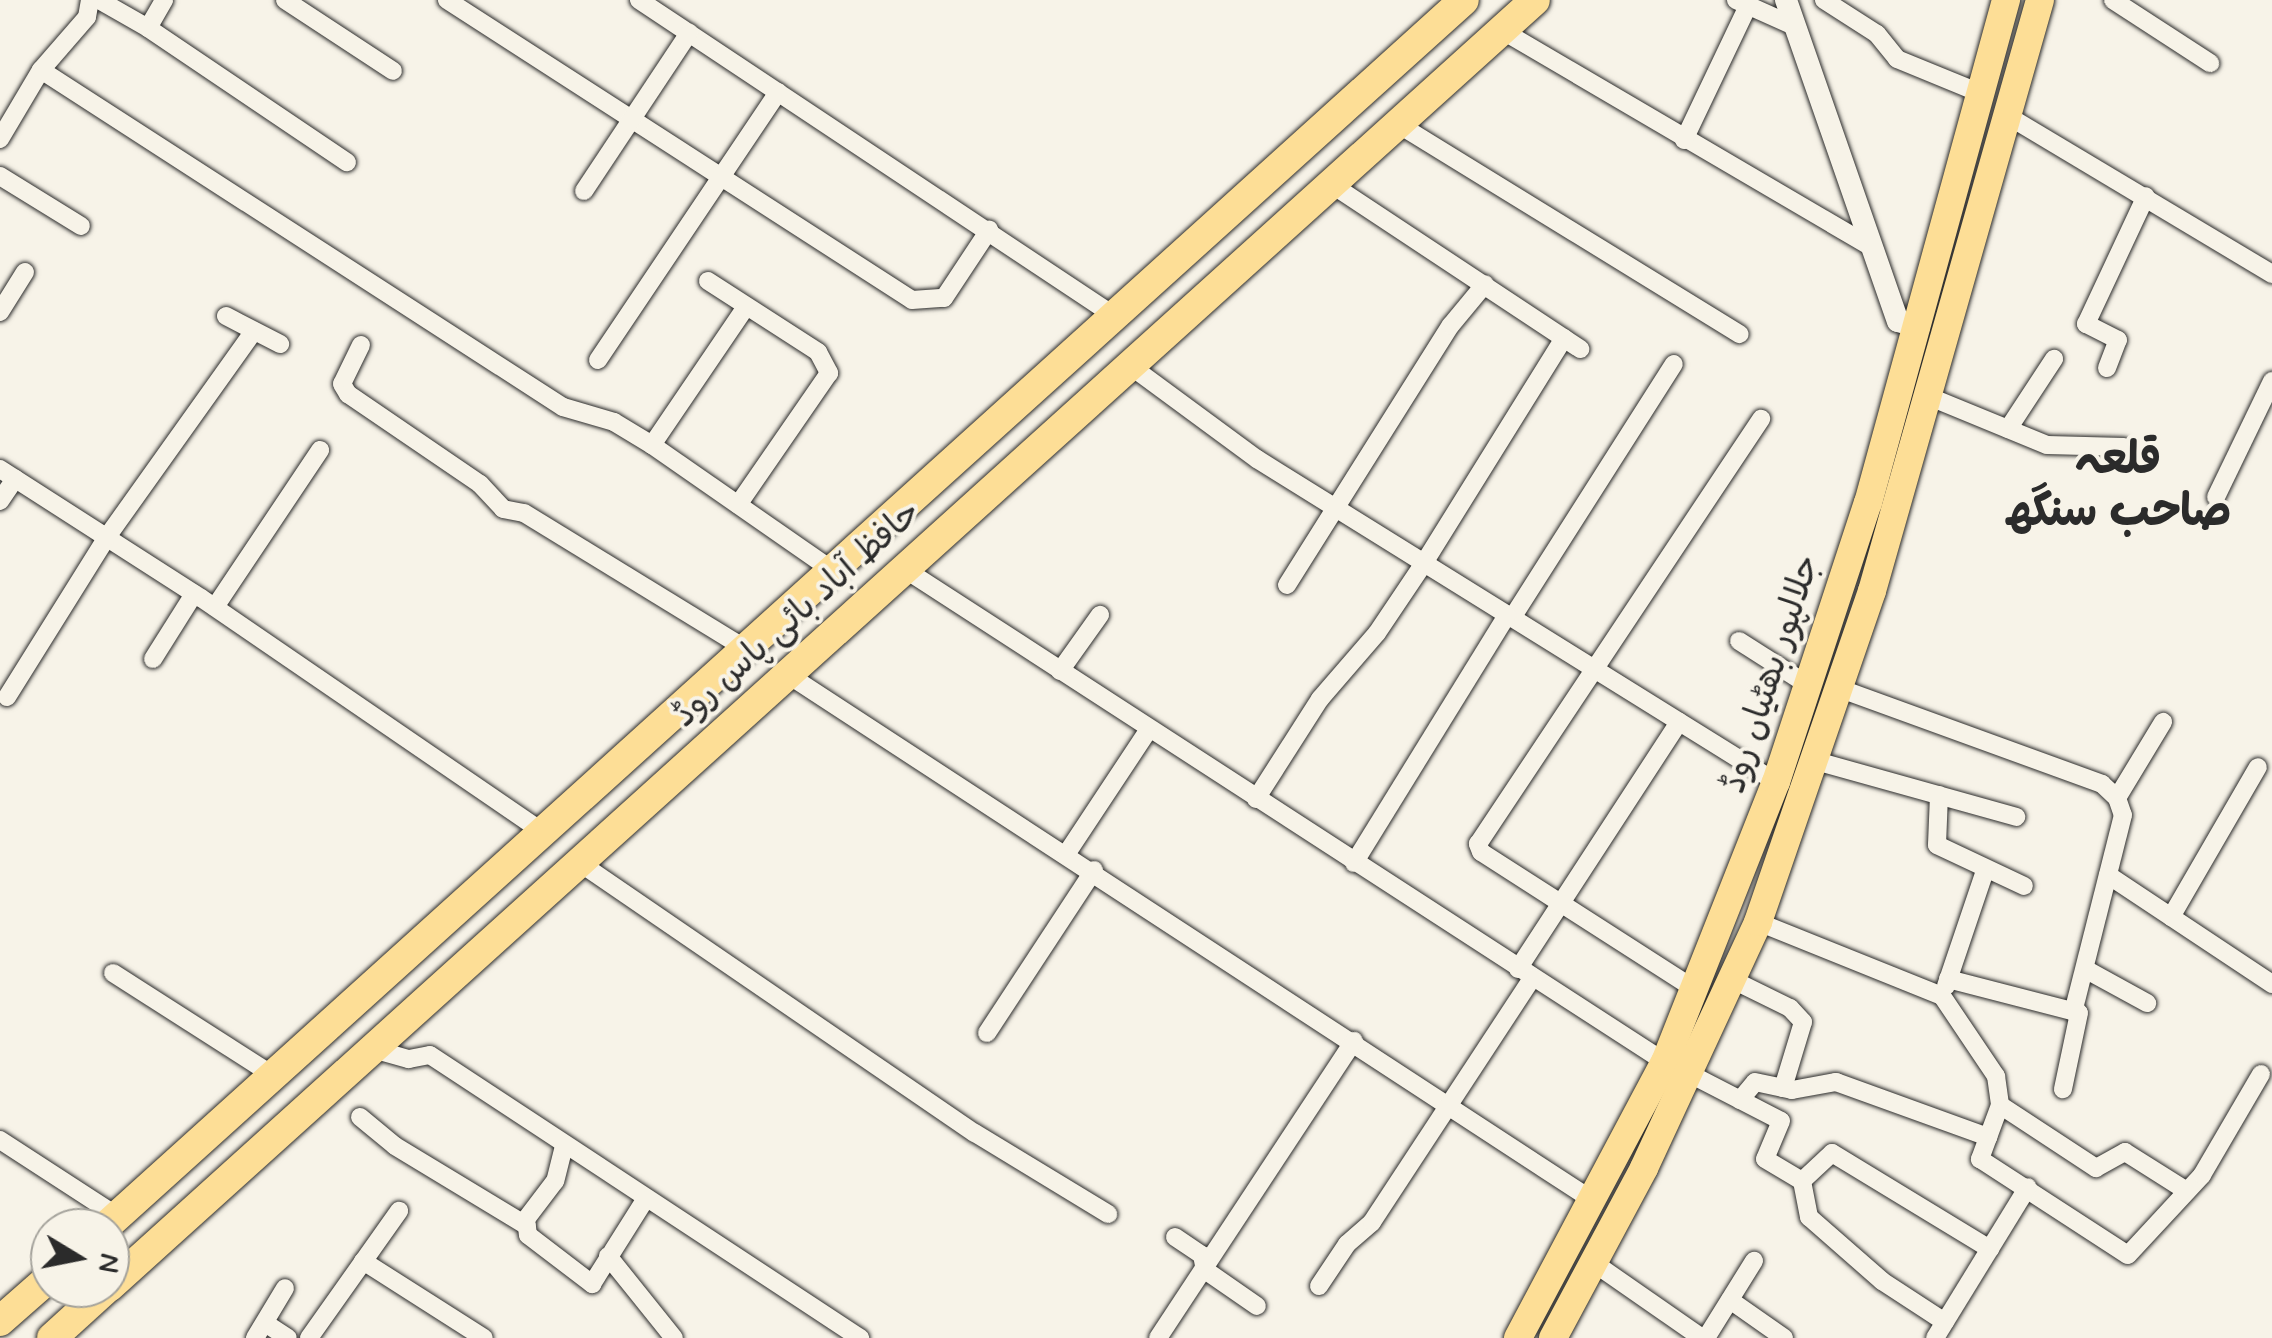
<!DOCTYPE html>
<meta charset="utf-8">
<style>
body{margin:0}
#map{position:relative;width:2272px;height:1338px;overflow:hidden;background:#f7f3e8;font-family:Mynerve,"Playpen Sans Arabic",sans-serif}
div>[style]{position:absolute}
.roads{filter:drop-shadow(0 0 2px #2b2b2b) drop-shadow(0 0 2px #2b2b2b)}
.minor>*{height:18px;margin:-9px;padding:0 9px;transform-origin:9px;border-radius:9px;background:#f7f3e8}
.tertiary>*{height:22px;margin:-11px;padding:0 11px;transform-origin:11px;border-radius:11px;background:#f7f3e8}
.primary>*{height:28px;margin:-14px;padding:0 14px;transform-origin:14px;border-radius:14px;background:#fdde96}
.trunk>*{height:30px;margin:-15px;padding:0 15px;transform-origin:15px;border-radius:15px;background:#fdde96}
span{translate:-50% -50%;white-space:nowrap;text-align:center;line-height:1.15;-webkit-text-stroke:8px #f7f3e8;paint-order:stroke}
.street-label{font-size:35px;color:#2b2b2b}
.district-label{font-size:45px;color:#2b2b2b;font-weight:700}
.north{position:absolute;left:30px;top:1208px;width:100px;height:100px;box-sizing:border-box;background:#f7f3e8;border:2px solid #a5a39c;border-radius:50%;rotate:100deg;font-size:28px;font-weight:700;line-height:40px;text-align:center;color:#2b2b2b}
.north::after{content:'';display:block;margin:auto;width:35px;height:45px;background:#2b2b2b;clip-path:polygon(50% 0,100% 100%,50% 72%,0 100%)}
</style>
<div id="map">
<div class="roads">
<div class="minor">
<i style="left:99px;top:0;width:56px;rotate:29.7deg"></i>
<i style="left:148px;top:28px;width:32px;rotate:-60deg"></i>
<i style="left:285px;top:0;width:129px;rotate:33.3deg"></i>
<i style="left:447px;top:0;width:553px;rotate:32.83deg"></i>
<i style="left:912px;top:300px;width:32px;rotate:-4deg"></i>
<i style="left:944px;top:298px;width:82px;rotate:-56.5deg"></i>
<i style="left:639px;top:0;width:566px;rotate:33.61deg"></i>
<i style="left:1736px;top:0;width:66px;rotate:24.2deg"></i>
<i style="left:1824px;top:0;width:63px;rotate:32.7deg"></i>
<i style="left:1877px;top:34px;width:32px;rotate:51deg"></i>
<i style="left:1897px;top:59px;width:90px;rotate:22.3deg"></i>
<i style="left:2113px;top:0;width:116px;rotate:33deg"></i>
<i style="left:148px;top:28px;width:240px;rotate:34deg"></i>
<i style="left:1503px;top:31px;width:427px;rotate:30.4deg"></i>
<i style="left:41px;top:70px;width:621px;rotate:32.85deg"></i>
<i style="left:563px;top:407px;width:53px;rotate:16.4deg"></i>
<i style="left:614px;top:422px;width:44px;rotate:31.2deg"></i>
<i style="left:652px;top:445px;width:221px;rotate:34.8deg"></i>
<i style="left:2008px;top:116px;width:308px;rotate:30.9deg"></i>
<i style="left:1398px;top:124px;width:401px;rotate:31.6deg"></i>
<i style="left:0;top:139px;width:80px;rotate:-59.3deg"></i>
<i style="left:41px;top:70px;width:70px;rotate:-49deg"></i>
<i style="left:87px;top:17px;width:17px;rotate:-80deg"></i>
<i style="left:1684px;top:140px;width:151px;rotate:-64.5deg"></i>
<i style="left:0;top:176px;width:95px;rotate:31.7deg"></i>
<i style="left:1331px;top:184px;width:299px;rotate:33.5deg"></i>
<i style="left:584px;top:191px;width:190px;rotate:-56.4deg"></i>
<i style="left:708px;top:281px;width:131px;rotate:32.8deg"></i>
<i style="left:818px;top:352px;width:24px;rotate:62deg"></i>
<i style="left:829px;top:373px;width:160px;rotate:124.6deg"></i>
<i style="left:0;top:312px;width:47px;rotate:-58deg"></i>
<i style="left:226px;top:316px;width:61px;rotate:27.4deg"></i>
<i style="left:361px;top:345px;width:43px;rotate:116deg"></i>
<i style="left:342px;top:384px;width:12px;rotate:59deg"></i>
<i style="left:348px;top:394px;width:160px;rotate:34.3deg"></i>
<i style="left:480px;top:484px;width:34px;rotate:47deg"></i>
<i style="left:503px;top:509px;width:21px;rotate:11deg"></i>
<i style="left:524px;top:513px;width:263px;rotate:31.5deg"></i>
<i style="left:598px;top:360px;width:323px;rotate:-56.1deg"></i>
<i style="left:1128px;top:364px;width:160px;rotate:36.4deg"></i>
<i style="left:1257px;top:459px;width:611px;rotate:31.9deg"></i>
<i style="left:2107px;top:368px;width:30px;rotate:-69deg"></i>
<i style="left:2118px;top:340px;width:36px;rotate:-153deg"></i>
<i style="left:2086px;top:324px;width:141px;rotate:-64.9deg"></i>
<i style="left:1930px;top:397px;width:126px;rotate:22.3deg"></i>
<i style="left:2047px;top:445px;width:77px;rotate:1.5deg"></i>
<i style="left:2008px;top:429px;width:84px;rotate:-56.7deg"></i>
<i style="left:652px;top:445px;width:166px;rotate:-55.8deg"></i>
<i style="left:0;top:469px;width:239px;rotate:32.7deg"></i>
<i style="left:201px;top:598px;width:416px;rotate:34.4deg"></i>
<i style="left:2216px;top:497px;width:129px;rotate:-64.2deg"></i>
<i style="left:0;top:501px;width:27px;rotate:-56deg"></i>
<i style="left:903px;top:568px;width:908px;rotate:32.96deg"></i>
<i style="left:1287px;top:585px;width:307px;rotate:-57.8deg"></i>
<i style="left:1451px;top:325px;width:53px;rotate:-50.3deg"></i>
<i style="left:215px;top:607px;width:189px;rotate:-56.2deg"></i>
<i style="left:1512px;top:618px;width:301px;rotate:-57.5deg"></i>
<i style="left:1739px;top:641px;width:82px;rotate:32.5deg"></i>
<i style="left:153px;top:659px;width:77px;rotate:-57.8deg"></i>
<i style="left:1060px;top:671px;width:69px;rotate:-54.5deg"></i>
<i style="left:787px;top:674px;width:965px;rotate:33.16deg"></i>
<i style="left:1841px;top:689px;width:278px;rotate:20deg"></i>
<i style="left:2102px;top:784px;width:21px;rotate:43deg"></i>
<i style="left:2117px;top:798px;width:18px;rotate:71deg"></i>
<i style="left:2123px;top:815px;width:203px;rotate:104.2deg"></i>
<i style="left:7px;top:697px;width:189px;rotate:-58deg"></i>
<i style="left:107px;top:537px;width:253px;rotate:-54.5deg"></i>
<i style="left:1816px;top:761px;width:208px;rotate:15.6deg"></i>
<i style="left:1939px;top:795px;width:50px;rotate:92.3deg"></i>
<i style="left:1937px;top:845px;width:96px;rotate:25.2deg"></i>
<i style="left:2117px;top:798px;width:89px;rotate:-58.8deg"></i>
<i style="left:1256px;top:799px;width:119px;rotate:-57.4deg"></i>
<i style="left:1320px;top:699px;width:87px;rotate:-49.2deg"></i>
<i style="left:1377px;top:633px;width:84px;rotate:-56.1deg"></i>
<i style="left:1424px;top:563px;width:265px;rotate:-58.1deg"></i>
<i style="left:1067px;top:853px;width:149px;rotate:-56.5deg"></i>
<i style="left:580px;top:863px;width:478px;rotate:34.4deg"></i>
<i style="left:975px;top:1133px;width:156px;rotate:31.3deg"></i>
<i style="left:1354px;top:863px;width:291px;rotate:-58.3deg"></i>
<i style="left:2108px;top:875px;width:197px;rotate:33.6deg"></i>
<i style="left:2171px;top:917px;width:173px;rotate:-59.9deg"></i>
<i style="left:1758px;top:922px;width:198px;rotate:21.9deg"></i>
<i style="left:1942px;top:996px;width:97px;rotate:56deg"></i>
<i style="left:1996px;top:1076px;width:29px;rotate:82deg"></i>
<i style="left:2000px;top:1105px;width:58px;rotate:110.3deg"></i>
<i style="left:1980px;top:1159px;width:176px;rotate:33deg"></i>
<i style="left:2128px;top:1255px;width:109px;rotate:-47.2deg"></i>
<i style="left:2202px;top:1175px;width:117px;rotate:-59.7deg"></i>
<i style="left:1518px;top:969px;width:295px;rotate:-56.9deg"></i>
<i style="left:2085px;top:969px;width:71px;rotate:28.7deg"></i>
<i style="left:113px;top:973px;width:191px;rotate:32.6deg"></i>
<i style="left:1948px;top:979px;width:135px;rotate:14.5deg"></i>
<i style="left:2079px;top:1013px;width:78px;rotate:101.9deg"></i>
<i style="left:1733px;top:980px;width:64px;rotate:26.2deg"></i>
<i style="left:1790px;top:1008px;width:19px;rotate:47deg"></i>
<i style="left:1803px;top:1022px;width:69px;rotate:106.9deg"></i>
<i style="left:1946px;top:986px;width:121px;rotate:-71.3deg"></i>
<i style="left:1696px;top:990px;width:255px;rotate:-147.3deg"></i>
<i style="left:1481px;top:852px;width:9px;rotate:-111deg"></i>
<i style="left:1478px;top:844px;width:511px;rotate:-56.34deg"></i>
<i style="left:987px;top:1033px;width:195px;rotate:-56.7deg"></i>
<i style="left:373px;top:1049px;width:37px;rotate:16deg"></i>
<i style="left:409px;top:1059px;width:21px;rotate:-11deg"></i>
<i style="left:430px;top:1055px;width:515px;rotate:33.35deg"></i>
<i style="left:1690px;top:1074px;width:102px;rotate:27.3deg"></i>
<i style="left:1781px;top:1121px;width:41px;rotate:112.8deg"></i>
<i style="left:1765px;top:1159px;width:43px;rotate:30.7deg"></i>
<i style="left:1802px;top:1181px;width:37px;rotate:79deg"></i>
<i style="left:1809px;top:1217px;width:97px;rotate:41.2deg"></i>
<i style="left:1882px;top:1281px;width:75px;rotate:33.1deg"></i>
<i style="left:1740px;top:1100px;width:23px;rotate:-50deg"></i>
<i style="left:1755px;top:1082px;width:38px;rotate:12deg"></i>
<i style="left:1792px;top:1090px;width:45px;rotate:-10.3deg"></i>
<i style="left:1836px;top:1082px;width:162px;rotate:19.9deg"></i>
<i style="left:2000px;top:1105px;width:115px;rotate:33.3deg"></i>
<i style="left:2096px;top:1168px;width:33px;rotate:-29deg"></i>
<i style="left:2125px;top:1152px;width:71px;rotate:32.3deg"></i>
<i style="left:360px;top:1117px;width:45px;rotate:39.6deg"></i>
<i style="left:395px;top:1146px;width:154px;rotate:31.2deg"></i>
<i style="left:0;top:1140px;width:140px;rotate:33deg"></i>
<i style="left:564px;top:1146px;width:36px;rotate:104deg"></i>
<i style="left:555px;top:1181px;width:48px;rotate:127.3deg"></i>
<i style="left:526px;top:1219px;width:16px;rotate:83deg"></i>
<i style="left:528px;top:1235px;width:81px;rotate:37.4deg"></i>
<i style="left:592px;top:1284px;width:99px;rotate:-57.8deg"></i>
<i style="left:1802px;top:1181px;width:41px;rotate:-43deg"></i>
<i style="left:1832px;top:1153px;width:185px;rotate:31.3deg"></i>
<i style="left:1175px;top:1237px;width:32px;rotate:34deg"></i>
<i style="left:1202px;top:1255px;width:15px;rotate:79deg"></i>
<i style="left:1205px;top:1270px;width:63px;rotate:34.7deg"></i>
<i style="left:608px;top:1256px;width:105px;rotate:51.2deg"></i>
<i style="left:363px;top:1261px;width:143px;rotate:32.5deg"></i>
<i style="left:1594px;top:1263px;width:131px;rotate:34.8deg"></i>
<i style="left:1319px;top:1286px;width:50px;rotate:-56.3deg"></i>
<i style="left:1347px;top:1244px;width:33px;rotate:-41deg"></i>
<i style="left:1372px;top:1222px;width:292px;rotate:-56.7deg"></i>
<i style="left:1730px;top:1300px;width:66px;rotate:35.1deg"></i>
<i style="left:265px;top:1323px;width:27px;rotate:33deg"></i>
<i style="left:255px;top:1338px;width:58px;rotate:-59deg"></i>
<i style="left:309px;top:1338px;width:156px;rotate:-54.7deg"></i>
<i style="left:1158px;top:1338px;width:356px;rotate:-56.6deg"></i>
<i style="left:1706px;top:1338px;width:91px;rotate:-58.1deg"></i>
<i style="left:1935px;top:1338px;width:177px;rotate:-58.4deg"></i>
</div>
<div class="tertiary">
<i style="left:1786px;top:0;width:340px;rotate:70.8deg"></i>
<i style="left:1898px;top:321px;width:22px;rotate:16deg"></i>
</div>
<div class="primary">
<i style="left:1518px;top:1338px;width:313px;rotate:-62deg"></i>
<i style="left:1665px;top:1062px;width:301px;rotate:-68.4deg"></i>
<i style="left:1776px;top:782px;width:294px;rotate:-71.8deg"></i>
<i style="left:1868px;top:503px;width:522px;rotate:-74.66deg"></i>
<i style="left:1553px;top:1338px;width:193px;rotate:-61.8deg"></i>
<i style="left:1644px;top:1168px;width:271px;rotate:-65.1deg"></i>
<i style="left:1758px;top:922px;width:350px;rotate:-71deg"></i>
<i style="left:1872px;top:591px;width:614px;rotate:-74.13deg"></i>
</div>
<div class="trunk">
<i style="left:104px;top:1228px;width:1832px;rotate:-42.08deg"></i>
<i style="left:110px;top:1286px;width:1919px;rotate:-42.06deg"></i>
<i style="left:0;top:1321px;width:67px;rotate:-41.3deg"></i>
<i style="left:52px;top:1338px;width:74px;rotate:-42.3deg"></i>
</div>
</div>
<div class="street-label">
<span style="left:797px;top:614px;rotate:-42deg">حافظ آباد بائی پاس روڈ</span>
<span style="left:1771px;top:674px;rotate:-72deg">جلالپور بھٹیاں روڈ</span>
</div>
<div class="district-label">
<span style="left:2118px;top:487px">قلعہ<br>صاحب سنگھ</span>
</div>
<div class="north">N</div>
</div>
